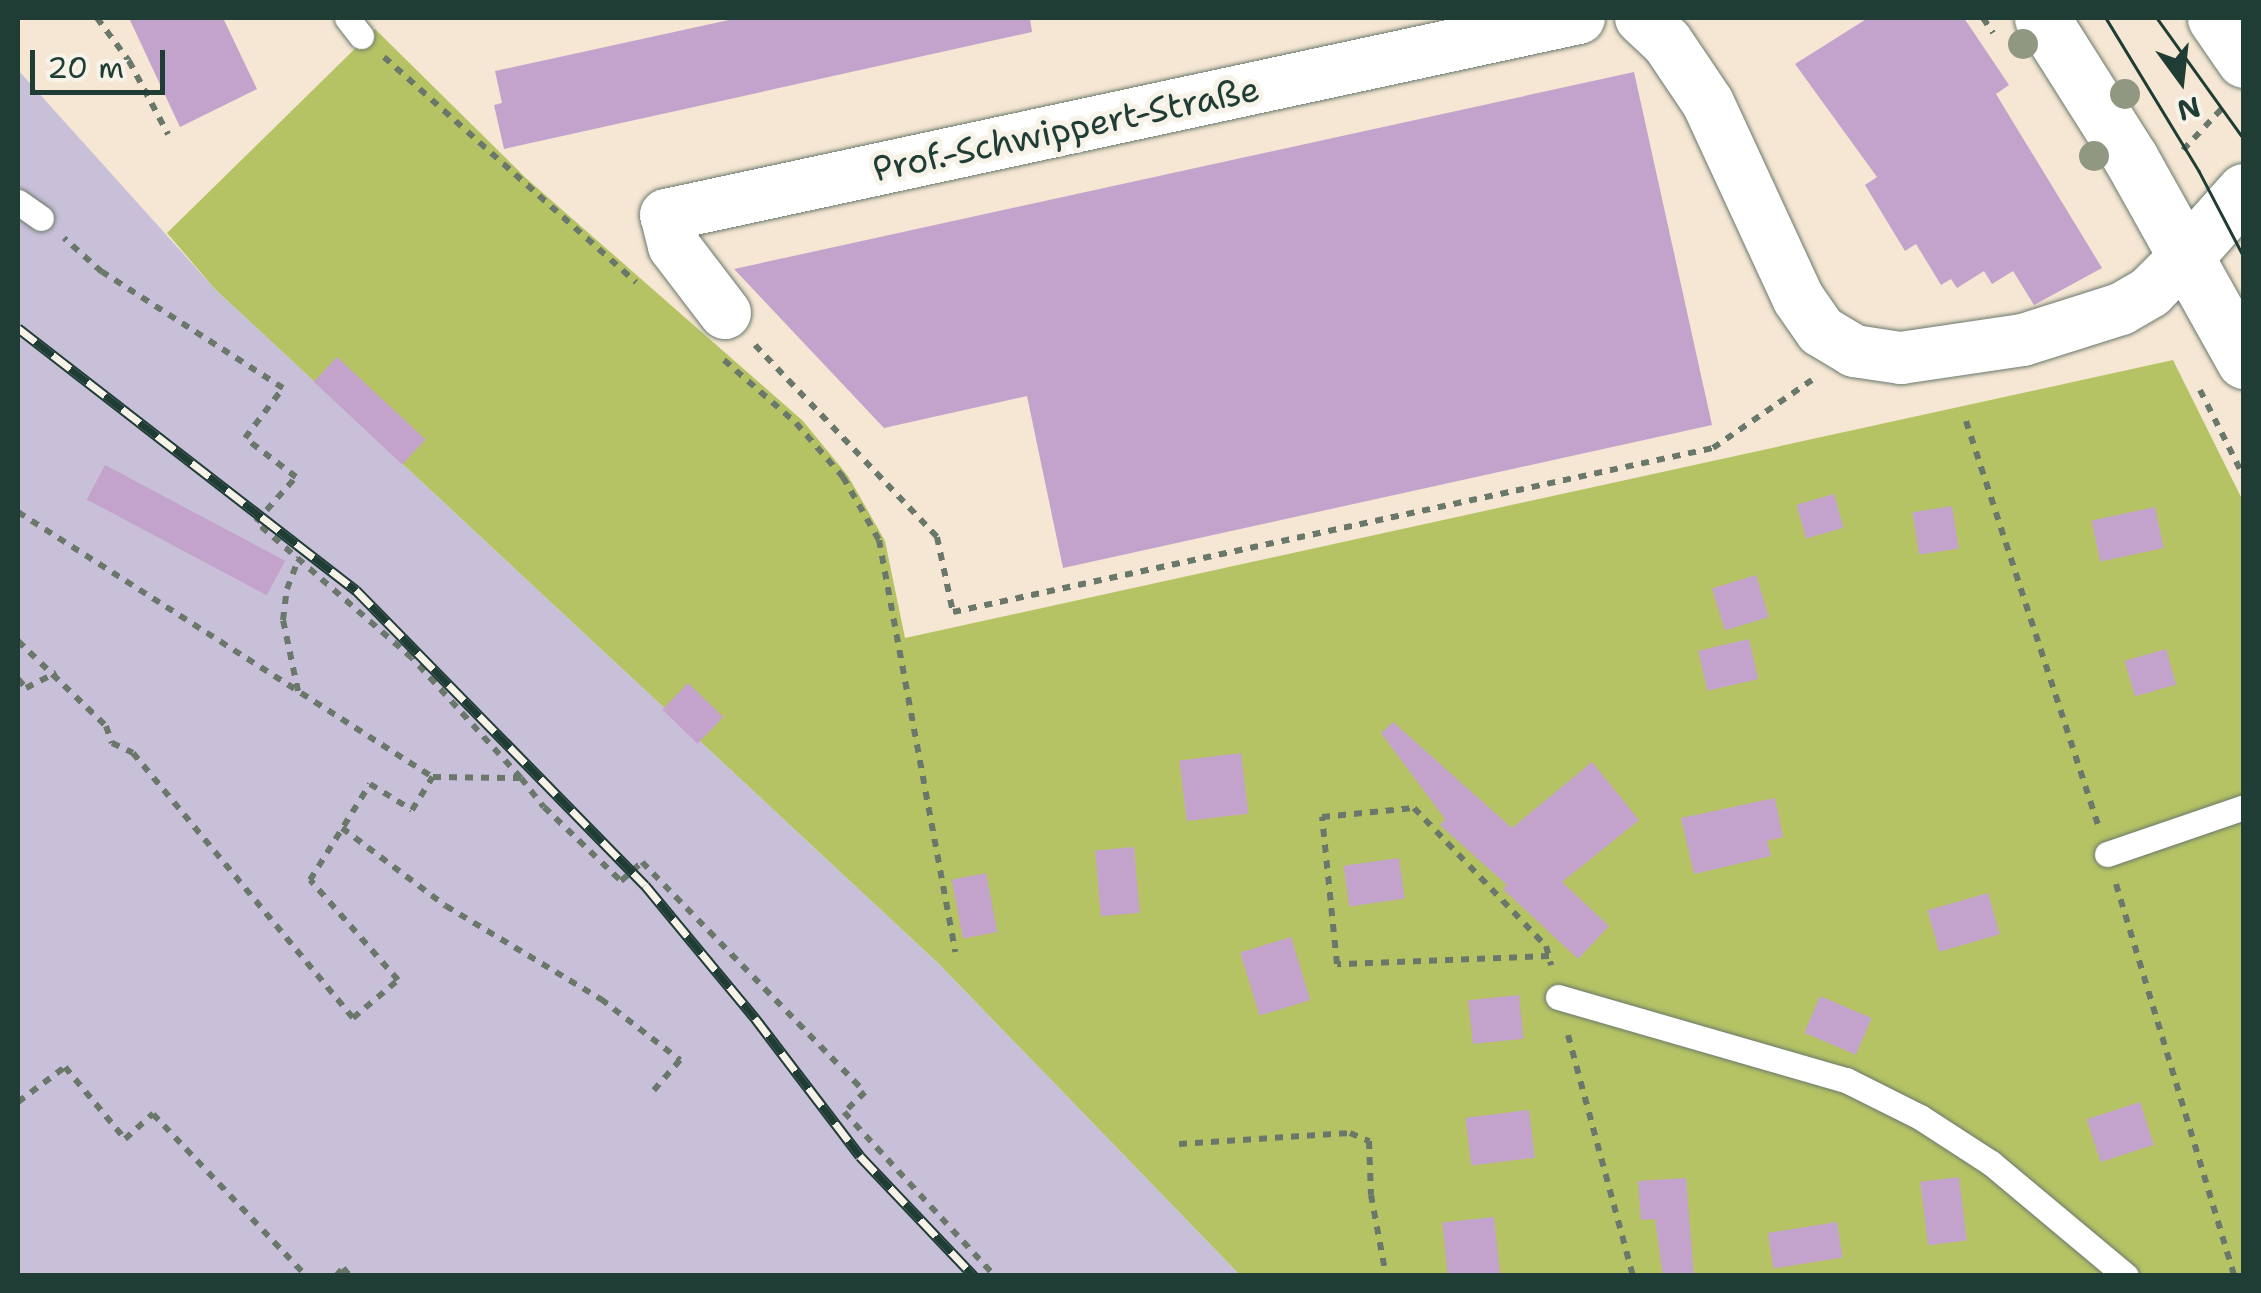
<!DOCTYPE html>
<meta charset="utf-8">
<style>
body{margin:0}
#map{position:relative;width:2261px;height:1293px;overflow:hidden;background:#f5e7d3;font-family:"Shantell Sans",sans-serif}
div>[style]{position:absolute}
.industrial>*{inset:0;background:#c8bfd8}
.green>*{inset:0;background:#b5c365}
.building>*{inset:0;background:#c3a3cc;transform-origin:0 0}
.path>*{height:6px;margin-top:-3px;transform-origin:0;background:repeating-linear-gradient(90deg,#6a786c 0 8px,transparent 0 16px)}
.roads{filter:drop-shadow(0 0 2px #6a786c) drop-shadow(0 0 2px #6a786c)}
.lane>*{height:25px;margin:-12.5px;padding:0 12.5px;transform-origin:12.5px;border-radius:12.5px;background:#fff}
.street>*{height:52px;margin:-26px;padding:0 26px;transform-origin:26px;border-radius:26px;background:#fff}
.secondary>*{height:55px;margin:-27.5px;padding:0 27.5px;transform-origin:27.5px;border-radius:27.5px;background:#fff}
.tram>*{height:2.5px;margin:-1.25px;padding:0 1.25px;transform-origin:1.25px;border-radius:1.25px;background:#1f3d34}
.rail>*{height:11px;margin-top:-5.5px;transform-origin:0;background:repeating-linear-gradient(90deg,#f7f3e8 0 22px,#1f3d34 0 44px);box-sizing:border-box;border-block:2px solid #1f3d34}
.trees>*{width:30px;height:30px;margin:-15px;border-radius:50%;background:#909881}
span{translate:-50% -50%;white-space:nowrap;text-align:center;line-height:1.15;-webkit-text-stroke:10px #f7f3e8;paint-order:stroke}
.street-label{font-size:35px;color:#1f3d34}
.frame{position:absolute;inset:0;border:20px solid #1f3d34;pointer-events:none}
.north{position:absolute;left:2131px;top:30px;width:100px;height:100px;-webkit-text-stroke:8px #f7f3e8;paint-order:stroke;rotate:165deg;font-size:28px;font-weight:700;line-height:40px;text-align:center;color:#1f3d34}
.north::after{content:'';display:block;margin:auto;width:35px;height:45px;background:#1f3d34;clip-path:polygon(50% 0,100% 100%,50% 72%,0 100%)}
.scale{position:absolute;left:30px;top:50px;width:135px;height:45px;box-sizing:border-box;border:5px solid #1f3d34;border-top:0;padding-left:12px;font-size:30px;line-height:35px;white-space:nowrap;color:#1f3d34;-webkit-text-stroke:8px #f7f3e8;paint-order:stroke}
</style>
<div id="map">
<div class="industrial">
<i style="clip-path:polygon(18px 70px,215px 289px,938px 963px,1240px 1275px,18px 1275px)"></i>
</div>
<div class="green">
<i style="clip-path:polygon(375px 29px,527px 179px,803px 421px,848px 476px,885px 541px,905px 638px,2173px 360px,2243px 501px,2243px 1275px,1240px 1275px,938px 963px,215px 289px,167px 233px)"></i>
</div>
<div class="building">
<i style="clip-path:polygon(129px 18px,223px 18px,257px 89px,180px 127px)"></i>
<i style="clip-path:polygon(738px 18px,1030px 18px,1032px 32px,504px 149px,494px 105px,502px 103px,495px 71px)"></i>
<i style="clip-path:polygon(1868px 18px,1964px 18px,2009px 85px,1996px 94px,2102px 268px,2034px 305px,2013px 271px,1992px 284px,1984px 271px,1957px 288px,1951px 279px,1941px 285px,1916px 244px,1905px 251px,1865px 185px,1877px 177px,1795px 64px)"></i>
<i style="clip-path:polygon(1634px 72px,1712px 425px,1063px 568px,1027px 396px,884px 428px,734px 269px)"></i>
<i style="left:337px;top:357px;width:121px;height:34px;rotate:43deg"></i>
<i style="left:105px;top:465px;width:204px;height:39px;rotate:28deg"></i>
<i style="left:1834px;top:494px;width:35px;height:39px;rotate:74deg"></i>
<i style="left:1952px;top:506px;width:43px;height:40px;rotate:81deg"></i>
<i style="left:2155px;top:507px;width:42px;height:65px;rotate:78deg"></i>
<i style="left:1756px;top:575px;width:44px;height:46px;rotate:73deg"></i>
<i style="left:1749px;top:639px;width:41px;height:52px;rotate:77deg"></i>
<i style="left:2166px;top:649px;width:37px;height:43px;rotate:74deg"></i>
<i style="left:688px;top:683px;width:49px;height:37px;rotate:44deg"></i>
<i style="clip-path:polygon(1393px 722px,1512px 828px,1592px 762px,1639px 820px,1562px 882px,1609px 926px,1578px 959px,1503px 889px,1507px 885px,1440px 825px,1445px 819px,1381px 733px)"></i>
<i style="left:1241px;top:753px;width:61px;height:62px;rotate:83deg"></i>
<i style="clip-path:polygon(1775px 798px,1783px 837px,1767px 841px,1771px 856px,1694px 874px,1681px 818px)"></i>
<i style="left:1134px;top:847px;width:66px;height:39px;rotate:85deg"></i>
<i style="left:1399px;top:858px;width:41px;height:56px;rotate:82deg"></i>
<i style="left:986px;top:873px;width:60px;height:35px;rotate:79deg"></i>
<i style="left:1988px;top:893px;width:43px;height:63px;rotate:74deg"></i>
<i style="left:1291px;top:937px;width:66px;height:53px;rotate:73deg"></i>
<i style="left:1519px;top:995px;width:44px;height:51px;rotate:84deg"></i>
<i style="left:1820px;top:996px;width:56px;height:40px;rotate:23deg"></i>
<i style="left:2140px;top:1102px;width:45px;height:56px;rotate:72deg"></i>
<i style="left:1529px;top:1110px;width:48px;height:64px;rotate:83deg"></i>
<i style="left:1959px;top:1177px;width:64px;height:39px;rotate:83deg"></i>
<i style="clip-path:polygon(1686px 1178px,1694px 1276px,1663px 1276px,1655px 1219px,1641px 1220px,1638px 1181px)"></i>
<i style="left:1494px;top:1217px;width:59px;height:52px;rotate:84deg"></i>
<i style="left:1837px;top:1222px;width:36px;height:70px;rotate:81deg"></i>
</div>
<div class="path">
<i style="left:97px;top:18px;width:54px;rotate:53.3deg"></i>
<i style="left:129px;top:61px;width:83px;rotate:61.9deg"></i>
<i style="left:1983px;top:18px;width:18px;rotate:56deg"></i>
<i style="left:384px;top:57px;width:338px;rotate:41.8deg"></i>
<i style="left:2183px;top:150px;width:63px;rotate:-46.9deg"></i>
<i style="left:755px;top:345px;width:265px;rotate:46.5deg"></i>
<i style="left:937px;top:537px;width:77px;rotate:78deg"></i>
<i style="left:953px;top:612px;width:777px;rotate:-12.18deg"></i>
<i style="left:1713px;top:448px;width:120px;rotate:-34.5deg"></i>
<i style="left:724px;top:360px;width:96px;rotate:41.2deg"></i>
<i style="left:796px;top:423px;width:72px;rotate:49deg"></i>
<i style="left:843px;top:477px;width:73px;rotate:60.3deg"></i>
<i style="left:879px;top:540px;width:419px;rotate:79.5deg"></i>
<i style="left:2200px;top:390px;width:97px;rotate:63.2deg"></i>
<i style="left:1966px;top:421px;width:424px;rotate:71.9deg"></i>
<i style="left:18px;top:512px;width:492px;rotate:32.6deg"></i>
<i style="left:433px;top:777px;width:88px;rotate:0.7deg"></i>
<i style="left:521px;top:778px;width:162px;rotate:-132.2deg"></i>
<i style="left:412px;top:658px;width:207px;rotate:-138.9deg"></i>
<i style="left:256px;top:522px;width:60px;rotate:-48.4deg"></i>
<i style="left:296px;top:477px;width:64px;rotate:-142.6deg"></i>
<i style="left:245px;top:438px;width:63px;rotate:-52.8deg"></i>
<i style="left:283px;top:388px;width:215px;rotate:-147.3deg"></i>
<i style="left:102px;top:272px;width:51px;rotate:-138.2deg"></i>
<i style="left:18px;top:641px;width:122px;rotate:44deg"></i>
<i style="left:106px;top:726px;width:18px;rotate:71deg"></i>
<i style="left:112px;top:743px;width:23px;rotate:25deg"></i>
<i style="left:133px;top:753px;width:344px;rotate:50.3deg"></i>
<i style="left:353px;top:1018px;width:59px;rotate:-40.2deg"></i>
<i style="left:398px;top:980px;width:133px;rotate:-131.3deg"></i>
<i style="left:310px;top:880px;width:113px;rotate:-58deg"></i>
<i style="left:370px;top:784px;width:49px;rotate:31.8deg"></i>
<i style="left:412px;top:810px;width:39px;rotate:-58deg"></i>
<i style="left:18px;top:679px;width:12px;rotate:48deg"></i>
<i style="left:26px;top:688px;width:34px;rotate:-27deg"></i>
<i style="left:298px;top:691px;width:73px;rotate:-101.9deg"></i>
<i style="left:283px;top:620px;width:31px;rotate:-83deg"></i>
<i style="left:287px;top:589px;width:34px;rotate:-69deg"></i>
<i style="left:521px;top:778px;width:37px;rotate:52deg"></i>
<i style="left:544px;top:807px;width:107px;rotate:43.9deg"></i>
<i style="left:621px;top:881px;width:28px;rotate:-42deg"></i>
<i style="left:642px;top:862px;width:320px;rotate:45.9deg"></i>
<i style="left:865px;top:1092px;width:29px;rotate:136deg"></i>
<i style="left:844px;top:1112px;width:223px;rotate:47.4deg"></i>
<i style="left:342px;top:828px;width:130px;rotate:36.9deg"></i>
<i style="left:446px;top:906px;width:181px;rotate:31deg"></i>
<i style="left:601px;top:999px;width:100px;rotate:37.7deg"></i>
<i style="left:680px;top:1060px;width:40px;rotate:131deg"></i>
<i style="left:2116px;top:884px;width:409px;rotate:73.2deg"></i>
<i style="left:1549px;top:956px;width:212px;rotate:177.8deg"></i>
<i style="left:1337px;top:964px;width:148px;rotate:-95.8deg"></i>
<i style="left:1322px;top:817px;width:92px;rotate:-5.6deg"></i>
<i style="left:1414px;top:808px;width:191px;rotate:46.3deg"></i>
<i style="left:1546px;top:946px;width:20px;rotate:75deg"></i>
<i style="left:1568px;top:1035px;width:250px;rotate:74.9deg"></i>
<i style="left:18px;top:1102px;width:59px;rotate:-36.7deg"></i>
<i style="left:65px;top:1067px;width:94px;rotate:50.2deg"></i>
<i style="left:125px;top:1139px;width:38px;rotate:-42deg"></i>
<i style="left:153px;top:1114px;width:223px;rotate:46.6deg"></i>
<i style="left:1179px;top:1144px;width:171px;rotate:-3.7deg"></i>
<i style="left:1350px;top:1133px;width:21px;rotate:23deg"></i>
<i style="left:1369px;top:1141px;width:54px;rotate:87.9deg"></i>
<i style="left:1371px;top:1195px;width:82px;rotate:79.5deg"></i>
<i style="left:336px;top:1276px;width:11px;rotate:-49deg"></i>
<i style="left:343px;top:1268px;width:11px;rotate:49deg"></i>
</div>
<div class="roads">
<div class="lane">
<i style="left:347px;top:18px;width:23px;rotate:52deg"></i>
<i style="left:18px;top:202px;width:28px;rotate:35deg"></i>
<i style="left:2107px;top:854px;width:145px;rotate:-18.9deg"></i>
<i style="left:1558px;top:997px;width:300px;rotate:16.1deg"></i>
<i style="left:1846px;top:1080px;width:83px;rotate:26.6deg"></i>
<i style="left:1920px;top:1117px;width:85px;rotate:32.9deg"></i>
<i style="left:1991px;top:1163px;width:176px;rotate:39.9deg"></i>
</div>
<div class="street">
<i style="left:1641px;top:18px;width:35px;rotate:43deg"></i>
<i style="left:1667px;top:42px;width:73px;rotate:56.1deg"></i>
<i style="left:1708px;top:103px;width:215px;rotate:65.2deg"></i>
<i style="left:1798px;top:298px;width:40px;rotate:55.1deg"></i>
<i style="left:1821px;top:331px;width:39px;rotate:31deg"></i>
<i style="left:1854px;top:351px;width:48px;rotate:8.5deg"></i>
<i style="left:1901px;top:358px;width:123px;rotate:-8.4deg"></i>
<i style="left:2023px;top:340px;width:103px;rotate:-17.6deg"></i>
<i style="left:2121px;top:309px;width:34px;rotate:-30deg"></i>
<i style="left:2150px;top:292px;width:51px;rotate:-45deg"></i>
<i style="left:725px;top:313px;width:84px;rotate:-127.3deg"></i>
<i style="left:674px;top:246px;width:32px;rotate:-104deg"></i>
<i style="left:666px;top:215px;width:934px;rotate:-12.18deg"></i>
</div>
<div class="secondary">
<i style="left:2042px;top:18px;width:165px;rotate:57.7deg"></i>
<i style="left:2130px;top:157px;width:234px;rotate:60.8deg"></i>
<i style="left:2215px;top:18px;width:51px;rotate:55.4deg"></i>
<i style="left:2186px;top:256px;width:87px;rotate:-48.3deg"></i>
</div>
</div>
<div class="tram">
<i style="left:2106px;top:18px;width:179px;rotate:58.7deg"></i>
<i style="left:2199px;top:171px;width:97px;rotate:62.4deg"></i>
<i style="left:2157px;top:18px;width:149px;rotate:54.3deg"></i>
</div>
<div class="rail">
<i style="left:18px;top:328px;width:428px;rotate:37.8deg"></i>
<i style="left:356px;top:590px;width:413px;rotate:45.6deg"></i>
<i style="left:645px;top:885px;width:173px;rotate:50.4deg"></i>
<i style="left:755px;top:1018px;width:173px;rotate:52.7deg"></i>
<i style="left:860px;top:1156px;width:166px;rotate:46.5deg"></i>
</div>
<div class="trees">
<i style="left:2023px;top:44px"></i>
<i style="left:2125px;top:94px"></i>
<i style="left:2094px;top:156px"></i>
</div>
<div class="street-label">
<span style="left:1066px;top:129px;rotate:-12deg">Prof.-Schwippert-Straße</span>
</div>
<div class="frame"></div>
<div class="north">N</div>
<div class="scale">20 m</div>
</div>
